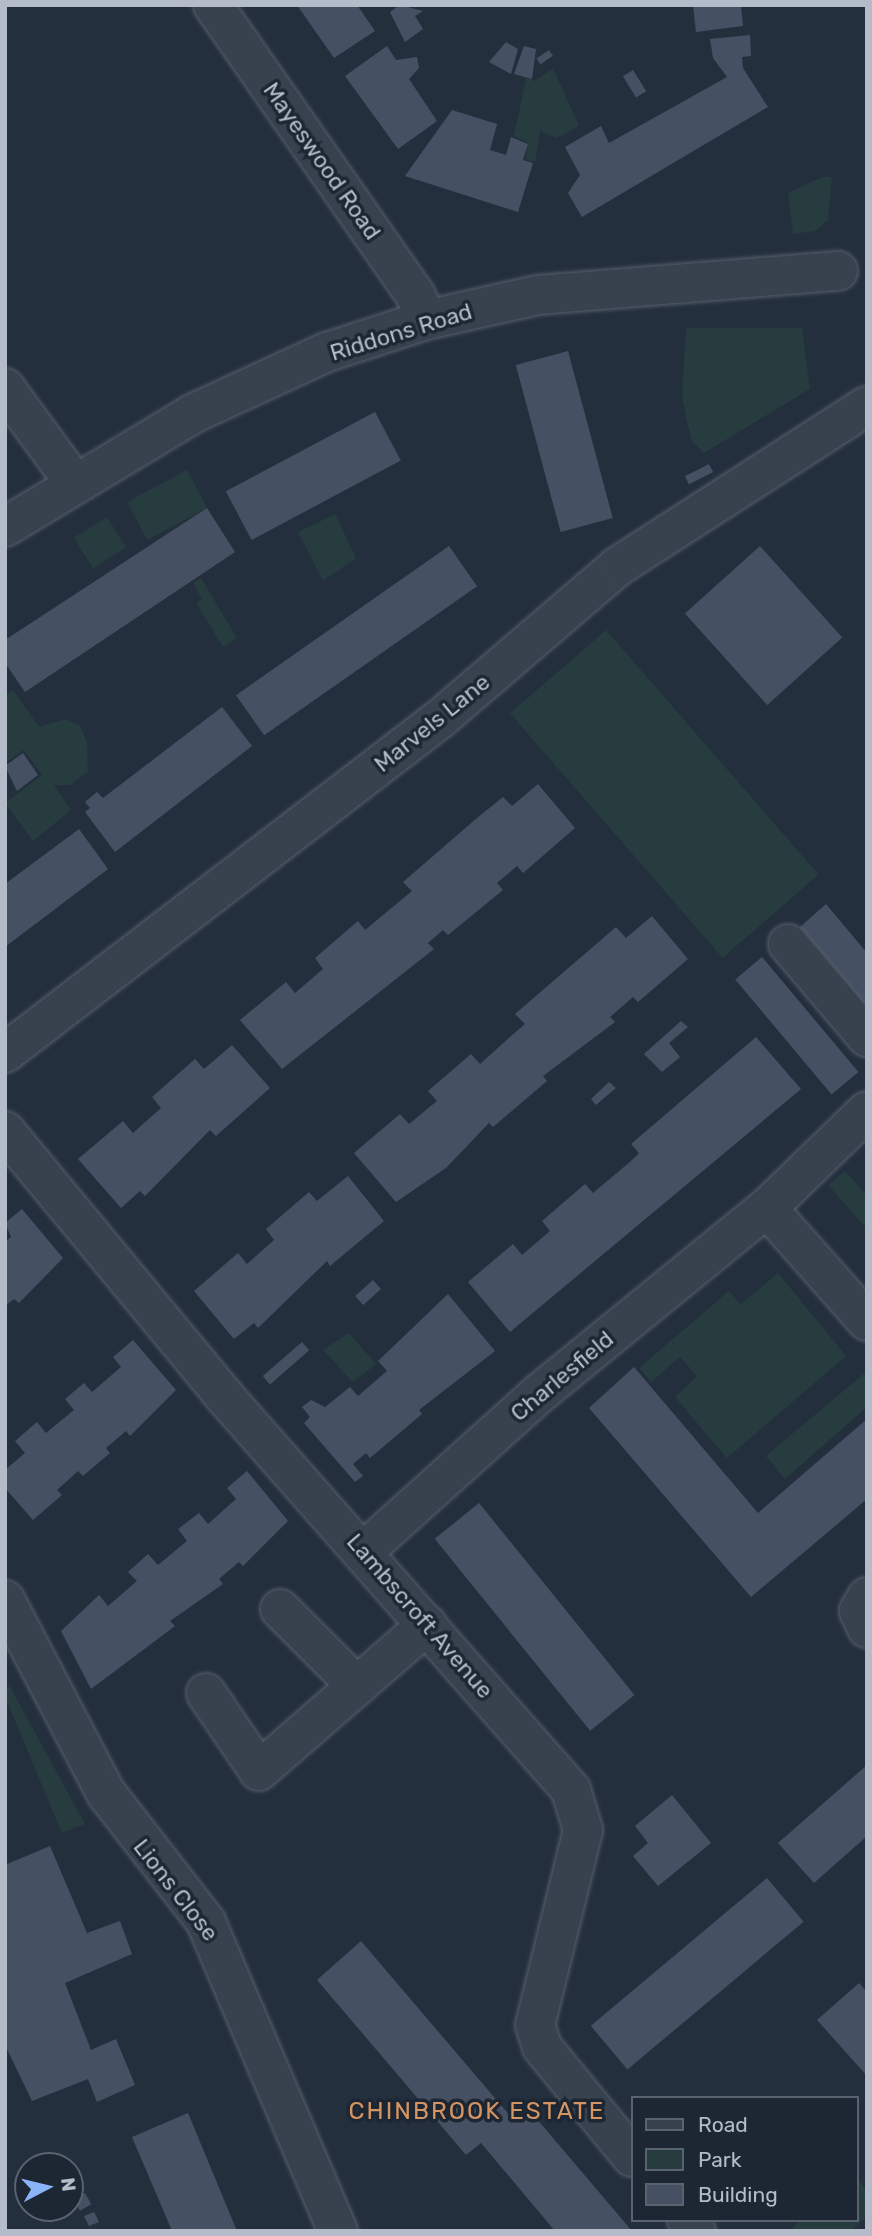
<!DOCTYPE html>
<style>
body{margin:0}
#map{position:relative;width:872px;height:2236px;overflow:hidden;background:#242f3e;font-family:Rubik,sans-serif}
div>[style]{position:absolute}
.green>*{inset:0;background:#263c3f;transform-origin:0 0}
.building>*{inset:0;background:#455162;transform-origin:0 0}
.roads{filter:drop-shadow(0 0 2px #565f6c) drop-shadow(0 0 2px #565f6c)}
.minor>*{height:38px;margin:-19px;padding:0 19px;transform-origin:19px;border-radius:19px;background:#38414e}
span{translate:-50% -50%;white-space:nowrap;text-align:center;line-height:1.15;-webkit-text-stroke:7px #1d2633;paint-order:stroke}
.street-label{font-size:23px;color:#b4bcc9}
.neighbourhood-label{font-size:24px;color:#d59563;letter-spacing:2px}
.frame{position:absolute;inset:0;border:7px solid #b4bcc9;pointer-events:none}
.legend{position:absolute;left:631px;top:2096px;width:228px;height:126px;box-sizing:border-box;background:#1d2633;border:2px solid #59626f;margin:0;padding:9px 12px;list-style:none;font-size:21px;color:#b4bcc9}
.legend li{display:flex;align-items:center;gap:14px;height:35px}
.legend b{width:35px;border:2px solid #59626f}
.north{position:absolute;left:14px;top:2152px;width:70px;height:70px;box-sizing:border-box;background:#1d2633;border:2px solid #59626f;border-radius:50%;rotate:83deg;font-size:19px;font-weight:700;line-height:28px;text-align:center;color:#b4bcc9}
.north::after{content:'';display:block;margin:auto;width:24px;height:32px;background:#8ab4f8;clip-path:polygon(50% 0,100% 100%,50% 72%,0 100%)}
</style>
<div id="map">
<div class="green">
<i style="clip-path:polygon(553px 68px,579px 126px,557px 138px,540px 131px,535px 162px,525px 159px,529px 143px,514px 136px,526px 78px,535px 81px)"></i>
<i style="clip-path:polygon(822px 177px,832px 177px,828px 220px,815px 231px,793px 234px,788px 193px)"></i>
<i style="clip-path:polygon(686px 328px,802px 328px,810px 389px,704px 453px,691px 440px,682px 397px)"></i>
<i style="left:187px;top:470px;width:43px;height:68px;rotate:62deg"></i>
<i style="clip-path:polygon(335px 514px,356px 558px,323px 581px,298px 532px)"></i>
<i style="left:107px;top:517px;width:36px;height:39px;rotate:58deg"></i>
<i style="clip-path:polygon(201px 578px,237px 638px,223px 647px,196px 603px,202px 599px,193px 583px)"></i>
<i style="left:606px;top:630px;width:324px;height:127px;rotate:49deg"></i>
<i style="clip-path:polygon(13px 690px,39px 727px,66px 719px,80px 726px,87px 742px,88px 772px,70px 785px,54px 785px,71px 810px,33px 841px,5px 803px,42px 775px,24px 750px,5px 763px,5px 695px)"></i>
<i style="clip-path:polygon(845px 1171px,867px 1196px,867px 1229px,828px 1185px)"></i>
<i style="clip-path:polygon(778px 1273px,846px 1356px,727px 1458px,675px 1397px,697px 1376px,680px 1357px,651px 1382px,639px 1368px,729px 1291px,741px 1304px)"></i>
<i style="clip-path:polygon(349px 1333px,376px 1364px,353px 1382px,323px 1350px)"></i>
<i style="clip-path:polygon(867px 1371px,867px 1407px,785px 1479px,766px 1456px)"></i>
<i style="clip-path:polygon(9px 1685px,85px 1824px,62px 1833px,5px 1697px)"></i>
<i style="clip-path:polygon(856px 2178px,867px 2190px,867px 2217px,850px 2231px,789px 2231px,801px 2220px,856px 2220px)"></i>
</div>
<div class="building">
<i style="clip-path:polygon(297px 5px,357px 5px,375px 31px,334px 58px)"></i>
<i style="clip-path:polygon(400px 5px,423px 11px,415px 16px,423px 29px,405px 42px,390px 12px)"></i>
<i style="clip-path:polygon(693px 5px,741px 5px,743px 26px,696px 32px)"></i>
<i style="clip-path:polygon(750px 35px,751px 56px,742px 57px,743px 68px,768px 107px,582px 217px,568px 193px,580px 175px,565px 147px,601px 126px,609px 143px,727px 77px,713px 58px,710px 39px)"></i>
<i style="clip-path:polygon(506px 42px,518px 49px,511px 74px,489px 62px)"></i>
<i style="clip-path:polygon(387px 46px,396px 60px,417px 57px,419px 68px,409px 79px,437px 121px,398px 149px,345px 76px)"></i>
<i style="clip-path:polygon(524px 46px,536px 49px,532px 79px,514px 74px)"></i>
<i style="left:549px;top:50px;width:7px;height:15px;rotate:56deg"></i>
<i style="left:633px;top:70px;width:25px;height:12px;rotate:58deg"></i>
<i style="clip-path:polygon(452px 110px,497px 124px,490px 150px,506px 155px,511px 137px,528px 144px,523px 160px,533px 163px,518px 212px,405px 176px)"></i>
<i style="left:568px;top:351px;width:173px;height:54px;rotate:75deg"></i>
<i style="left:375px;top:412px;width:55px;height:169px;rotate:62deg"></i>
<i style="left:709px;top:464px;width:9px;height:27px;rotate:63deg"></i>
<i style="clip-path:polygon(207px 508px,235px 552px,25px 692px,5px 663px,5px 640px)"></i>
<i style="left:449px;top:546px;width:49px;height:260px;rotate:55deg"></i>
<i style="left:760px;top:546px;width:123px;height:101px;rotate:48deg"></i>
<i style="clip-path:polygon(222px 707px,252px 746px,115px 852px,85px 812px,90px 808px,85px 802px,97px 792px,103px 798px)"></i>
<i style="clip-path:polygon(23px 753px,38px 775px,17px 791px,5px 766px)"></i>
<i style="clip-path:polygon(538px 784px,575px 828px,523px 873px,517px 866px,497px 883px,503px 890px,448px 935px,443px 930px,428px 943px,434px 949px,282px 1069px,240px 1020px,286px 982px,295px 993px,323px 969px,315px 958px,358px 921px,365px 930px,412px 891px,403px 882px,477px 818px,503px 797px,512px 806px)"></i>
<i style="clip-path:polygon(79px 829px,108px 869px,5px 947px,5px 884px)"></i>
<i style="clip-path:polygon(826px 904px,867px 953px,867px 1006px,800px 927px)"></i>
<i style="clip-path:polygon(652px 916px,688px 959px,638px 1002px,633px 997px,610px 1017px,615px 1022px,543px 1076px,547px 1081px,493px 1127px,489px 1123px,446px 1168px,396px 1202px,354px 1153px,400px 1114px,409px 1124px,437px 1101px,428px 1091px,471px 1054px,480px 1064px,510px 1037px,525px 1024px,515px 1014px,616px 927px,626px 938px)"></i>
<i style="left:762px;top:957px;width:150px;height:35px;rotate:50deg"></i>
<i style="clip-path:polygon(681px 1021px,688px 1027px,669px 1043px,680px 1057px,662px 1072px,644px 1054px)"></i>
<i style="clip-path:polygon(756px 1037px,801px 1089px,510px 1332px,468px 1282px,513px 1244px,522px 1255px,550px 1231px,542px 1221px,585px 1184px,593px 1193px,631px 1161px,639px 1153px,631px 1144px)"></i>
<i style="clip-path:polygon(232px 1045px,270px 1088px,216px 1136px,210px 1130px,145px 1196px,140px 1191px,121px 1208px,78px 1159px,123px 1121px,133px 1133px,161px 1108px,152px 1097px,195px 1059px,204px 1069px)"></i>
<i style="clip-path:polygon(609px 1082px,616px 1088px,596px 1105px,591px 1099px)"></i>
<i style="clip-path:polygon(348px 1176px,384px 1221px,330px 1266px,327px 1261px,258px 1328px,254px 1323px,234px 1339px,194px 1291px,238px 1253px,247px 1264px,274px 1240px,266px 1229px,309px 1192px,317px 1201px)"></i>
<i style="clip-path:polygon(22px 1209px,63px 1258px,19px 1303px,14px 1299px,5px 1306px,5px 1242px,11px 1237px,5px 1223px)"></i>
<i style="left:373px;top:1280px;width:12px;height:24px;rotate:48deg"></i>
<i style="clip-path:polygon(448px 1294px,495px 1351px,419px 1410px,422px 1414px,370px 1458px,366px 1453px,353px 1464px,363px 1476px,355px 1482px,304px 1423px,310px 1417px,302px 1407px,311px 1400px,325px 1407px,350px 1387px,358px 1396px,387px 1371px,378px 1361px)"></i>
<i style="clip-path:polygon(133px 1340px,176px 1390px,130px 1436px,126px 1431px,106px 1448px,110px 1453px,83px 1476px,78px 1471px,57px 1490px,62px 1495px,33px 1520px,5px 1488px,5px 1470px,25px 1453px,15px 1441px,37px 1422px,46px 1433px,74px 1410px,65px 1399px,84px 1383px,92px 1392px,121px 1367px,113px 1357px)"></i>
<i style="left:302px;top:1342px;width:11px;height:52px;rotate:49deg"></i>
<i style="clip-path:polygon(634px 1367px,758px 1513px,867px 1419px,867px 1499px,751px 1597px,589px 1408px)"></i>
<i style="clip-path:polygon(247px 1471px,288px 1521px,243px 1566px,239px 1562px,219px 1579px,223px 1584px,170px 1621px,175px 1626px,91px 1689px,61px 1631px,99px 1595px,108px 1606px,137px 1581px,128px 1572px,148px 1554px,158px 1565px,187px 1541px,178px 1529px,199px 1513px,208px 1524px,236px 1499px,227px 1488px)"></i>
<i style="left:479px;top:1503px;width:247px;height:57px;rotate:51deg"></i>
<i style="clip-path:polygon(867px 1765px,867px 1836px,814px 1883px,778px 1843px)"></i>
<i style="clip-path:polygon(672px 1795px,711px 1843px,658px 1886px,633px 1856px,648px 1843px,635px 1826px)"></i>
<i style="clip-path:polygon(50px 1846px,87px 1933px,120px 1921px,132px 1954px,65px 1983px,91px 2050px,116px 2039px,135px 2085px,97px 2102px,88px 2079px,32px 2101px,5px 2045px,5px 1865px)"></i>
<i style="left:767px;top:1878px;width:57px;height:230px;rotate:50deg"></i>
<i style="clip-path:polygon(361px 1941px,511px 2117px,525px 2105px,632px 2231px,555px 2231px,481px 2143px,466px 2155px,317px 1980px)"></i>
<i style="clip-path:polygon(859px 1983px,867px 1992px,867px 2076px,817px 2020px)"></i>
<i style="clip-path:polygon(188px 2113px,237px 2231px,172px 2231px,161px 2205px,132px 2137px)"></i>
<i style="left:85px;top:2193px;width:13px;height:13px;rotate:61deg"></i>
<i style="clip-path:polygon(94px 2212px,99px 2222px,89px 2226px,84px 2216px)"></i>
</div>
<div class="roads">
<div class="minor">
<i style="left:213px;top:5px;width:355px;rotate:55.1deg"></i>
<i style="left:416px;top:296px;width:26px;rotate:67deg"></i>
<i style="left:5px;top:388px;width:115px;rotate:53.8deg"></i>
<i style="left:5px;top:527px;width:218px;rotate:-31.1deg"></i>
<i style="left:192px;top:414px;width:149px;rotate:-24.7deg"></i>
<i style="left:327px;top:352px;width:104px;rotate:-17.9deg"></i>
<i style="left:426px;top:320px;width:115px;rotate:-12.6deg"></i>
<i style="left:538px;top:295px;width:301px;rotate:-4.6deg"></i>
<i style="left:788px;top:944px;width:122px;rotate:49.7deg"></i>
<i style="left:5px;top:1053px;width:550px;rotate:-37.54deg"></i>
<i style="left:441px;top:718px;width:232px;rotate:-40.6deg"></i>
<i style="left:617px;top:567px;width:297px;rotate:-32.8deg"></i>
<i style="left:5px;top:1131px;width:345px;rotate:50.4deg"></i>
<i style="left:225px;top:1397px;width:524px;rotate:48.64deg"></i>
<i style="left:571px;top:1790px;width:42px;rotate:73.3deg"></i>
<i style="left:583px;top:1830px;width:201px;rotate:103.8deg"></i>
<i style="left:535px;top:2025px;width:23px;rotate:72deg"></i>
<i style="left:542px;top:2047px;width:142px;rotate:50.7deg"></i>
<i style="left:767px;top:1208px;width:139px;rotate:-44.1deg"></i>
<i style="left:363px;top:1552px;width:239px;rotate:-42deg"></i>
<i style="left:541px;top:1392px;width:291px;rotate:-39.2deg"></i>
<i style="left:767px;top:1208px;width:151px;rotate:48.5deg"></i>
<i style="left:867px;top:1597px;width:16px;rotate:120deg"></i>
<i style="left:859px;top:1611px;width:19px;rotate:65deg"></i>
<i style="left:5px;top:1600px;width:218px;rotate:62.4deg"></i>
<i style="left:106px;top:1793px;width:163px;rotate:52.2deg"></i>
<i style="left:206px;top:1922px;width:336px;rotate:66.9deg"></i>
<i style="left:280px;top:1609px;width:109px;rotate:45deg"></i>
<i style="left:206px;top:1693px;width:94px;rotate:55.8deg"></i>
<i style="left:259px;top:1771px;width:223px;rotate:-41deg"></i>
<i style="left:687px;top:2220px;width:14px;rotate:51deg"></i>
</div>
</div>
<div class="street-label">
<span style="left:322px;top:161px;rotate:55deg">Mayeswood Road</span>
<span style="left:401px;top:332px;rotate:-17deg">Riddons Road</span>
<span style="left:432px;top:723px;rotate:-39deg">Marvels Lane</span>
<span style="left:562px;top:1376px;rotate:-40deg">Charlesfield</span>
<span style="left:420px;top:1616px;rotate:49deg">Lambscroft Avenue</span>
<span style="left:176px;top:1890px;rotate:52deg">Lions Close</span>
</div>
<div class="neighbourhood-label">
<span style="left:477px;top:2112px">CHINBROOK ESTATE</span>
</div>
<div class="frame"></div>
<ul class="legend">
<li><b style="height:9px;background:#38414e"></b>Road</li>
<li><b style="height:19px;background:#263c3f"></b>Park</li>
<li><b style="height:19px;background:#455162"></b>Building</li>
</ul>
<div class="north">N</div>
</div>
